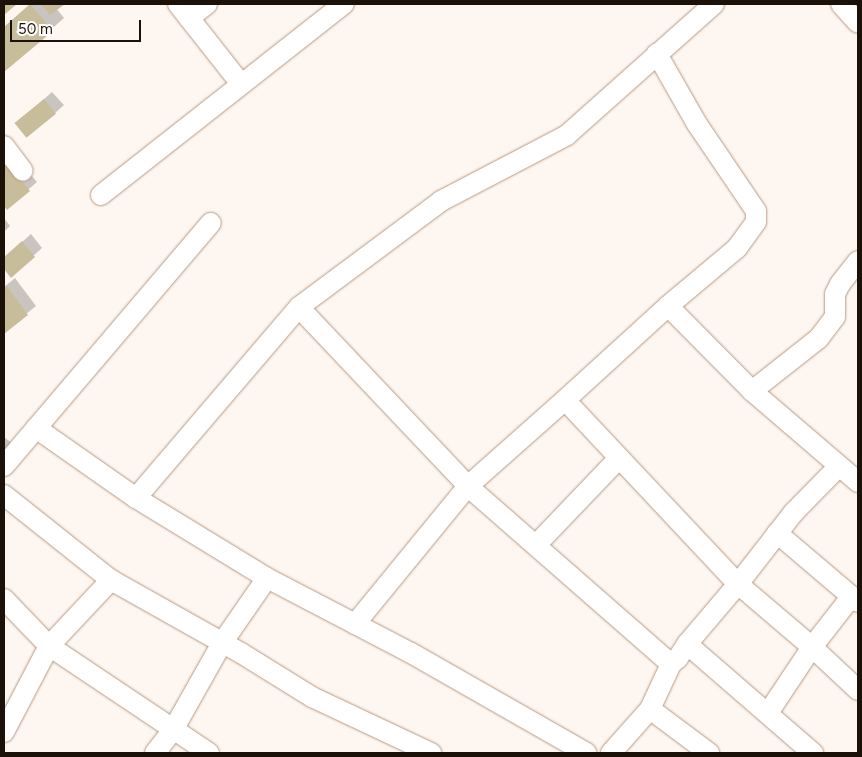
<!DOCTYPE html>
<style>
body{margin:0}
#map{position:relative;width:862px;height:757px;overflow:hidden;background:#fdf6f1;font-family:Figtree,sans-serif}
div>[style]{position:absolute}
.shadow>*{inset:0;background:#0003}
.building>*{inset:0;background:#c8bd9b;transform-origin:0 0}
.roads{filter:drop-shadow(0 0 1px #b69982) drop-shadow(0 0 1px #b69982)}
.minor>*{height:20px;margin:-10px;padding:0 10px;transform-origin:10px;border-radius:10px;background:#fff}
span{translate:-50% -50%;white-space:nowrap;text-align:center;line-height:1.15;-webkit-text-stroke:4px #fff;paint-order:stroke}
.frame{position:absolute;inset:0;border:5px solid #1b1108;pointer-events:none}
.scale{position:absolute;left:10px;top:20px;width:131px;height:22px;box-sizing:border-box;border:2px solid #1b1108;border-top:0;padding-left:6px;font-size:15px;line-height:18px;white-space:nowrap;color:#1b1108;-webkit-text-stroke:4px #fff;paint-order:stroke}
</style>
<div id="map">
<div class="shadow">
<i style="clip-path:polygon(31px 4px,62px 4px,56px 8px,64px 18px,4px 71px,4px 27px)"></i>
<i style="clip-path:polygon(52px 92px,64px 105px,55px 113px,25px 116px)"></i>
<i style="clip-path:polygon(16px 157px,37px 182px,7px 208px,4px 204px,4px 168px)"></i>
<i style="clip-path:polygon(4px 218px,10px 226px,4px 232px)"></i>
<i style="clip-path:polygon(31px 234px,42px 248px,11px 276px,4px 267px,4px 258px)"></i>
<i style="clip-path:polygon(15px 278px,36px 306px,4px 332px,4px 287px)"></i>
<i style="clip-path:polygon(4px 437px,13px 444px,4px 457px)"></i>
</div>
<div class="building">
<i style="clip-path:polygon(4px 4px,17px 4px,4px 15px)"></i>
<i style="clip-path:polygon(30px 4px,53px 31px,4px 72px,4px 27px)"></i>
<i style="clip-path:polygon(41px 4px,65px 4px,50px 15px)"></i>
<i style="left:44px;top:99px;width:19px;height:38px;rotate:51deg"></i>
<i style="clip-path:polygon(8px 164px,30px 191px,7px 210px,4px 206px,4px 167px)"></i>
<i style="clip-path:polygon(22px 241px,35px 257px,11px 278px,4px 269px,4px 257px)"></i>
<i style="clip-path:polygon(7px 286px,28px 315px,4px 334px,4px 288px)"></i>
</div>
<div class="roads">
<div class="minor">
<i style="left:178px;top:4px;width:102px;rotate:51.8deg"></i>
<i style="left:841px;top:4px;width:25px;rotate:48deg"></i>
<i style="left:189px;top:18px;width:23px;rotate:-38deg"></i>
<i style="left:4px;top:146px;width:31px;rotate:53deg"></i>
<i style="left:101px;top:195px;width:309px;rotate:-38.2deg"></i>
<i style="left:668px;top:306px;width:120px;rotate:45.3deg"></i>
<i style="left:752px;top:391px;width:140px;rotate:40.6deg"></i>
<i style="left:752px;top:391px;width:85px;rotate:-38.3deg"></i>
<i style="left:819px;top:338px;width:26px;rotate:-53deg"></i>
<i style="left:835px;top:317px;width:23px;rotate:-90deg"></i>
<i style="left:835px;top:294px;width:11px;rotate:-63deg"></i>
<i style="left:840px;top:284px;width:29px;rotate:-52deg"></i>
<i style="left:565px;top:400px;width:139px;rotate:-42.4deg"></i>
<i style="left:668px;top:306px;width:90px;rotate:-40deg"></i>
<i style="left:737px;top:248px;width:32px;rotate:-54deg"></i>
<i style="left:756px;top:222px;width:11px;rotate:-90deg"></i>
<i style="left:756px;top:211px;width:105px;rotate:-124.1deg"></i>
<i style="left:697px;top:124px;width:81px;rotate:-119.7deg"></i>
<i style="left:36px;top:428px;width:122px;rotate:35deg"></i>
<i style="left:136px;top:498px;width:153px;rotate:31.4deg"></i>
<i style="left:267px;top:578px;width:162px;rotate:27.5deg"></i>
<i style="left:411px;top:653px;width:202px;rotate:29.7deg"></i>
<i style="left:4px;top:466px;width:319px;rotate:-49.6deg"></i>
<i style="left:4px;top:495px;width:137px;rotate:38.5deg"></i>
<i style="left:136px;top:498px;width:251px;rotate:-49.5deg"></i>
<i style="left:777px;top:533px;width:106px;rotate:40.4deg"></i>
<i style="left:536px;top:545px;width:120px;rotate:-46.3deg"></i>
<i style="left:4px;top:599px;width:65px;rotate:46.2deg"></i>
<i style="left:49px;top:646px;width:97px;rotate:117.6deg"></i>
<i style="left:355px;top:624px;width:178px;rotate:-50.7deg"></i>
<i style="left:468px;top:486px;width:130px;rotate:-41.6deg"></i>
<i style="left:565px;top:400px;width:253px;rotate:46.8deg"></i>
<i style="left:738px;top:584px;width:97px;rotate:40.4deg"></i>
<i style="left:812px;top:647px;width:63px;rotate:43.1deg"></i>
<i style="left:687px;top:644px;width:167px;rotate:40.9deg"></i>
<i style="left:671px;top:664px;width:270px;rotate:-138.8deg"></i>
<i style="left:468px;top:486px;width:246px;rotate:-133.4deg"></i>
<i style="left:299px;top:307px;width:177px;rotate:-36.7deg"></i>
<i style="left:441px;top:201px;width:142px;rotate:-27.6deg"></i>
<i style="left:567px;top:135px;width:197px;rotate:-41.7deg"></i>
<i style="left:650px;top:709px;width:74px;rotate:36.7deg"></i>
<i style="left:768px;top:713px;width:79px;rotate:-56.3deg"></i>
<i style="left:812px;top:647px;width:63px;rotate:-52deg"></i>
<i style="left:155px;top:753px;width:29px;rotate:-52deg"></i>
<i style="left:173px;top:730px;width:100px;rotate:-60.6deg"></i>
<i style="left:222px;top:643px;width:79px;rotate:-55.3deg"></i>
<i style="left:209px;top:753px;width:192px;rotate:-146.2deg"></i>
<i style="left:49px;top:646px;width:91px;rotate:-46.8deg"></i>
<i style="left:111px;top:580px;width:149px;rotate:29.3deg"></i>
<i style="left:241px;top:653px;width:84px;rotate:31.8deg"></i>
<i style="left:312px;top:697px;width:132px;rotate:25.2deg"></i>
<i style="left:611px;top:753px;width:59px;rotate:-48.4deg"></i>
<i style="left:650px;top:709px;width:50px;rotate:-65deg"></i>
<i style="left:671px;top:664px;width:9px;rotate:-41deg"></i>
<i style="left:678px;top:658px;width:17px;rotate:-57deg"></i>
<i style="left:687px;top:644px;width:79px;rotate:-49.6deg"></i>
<i style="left:738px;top:584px;width:91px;rotate:-52.1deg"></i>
<i style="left:794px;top:512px;width:64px;rotate:-45.6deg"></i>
</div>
</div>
<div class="frame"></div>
<div class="scale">50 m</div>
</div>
